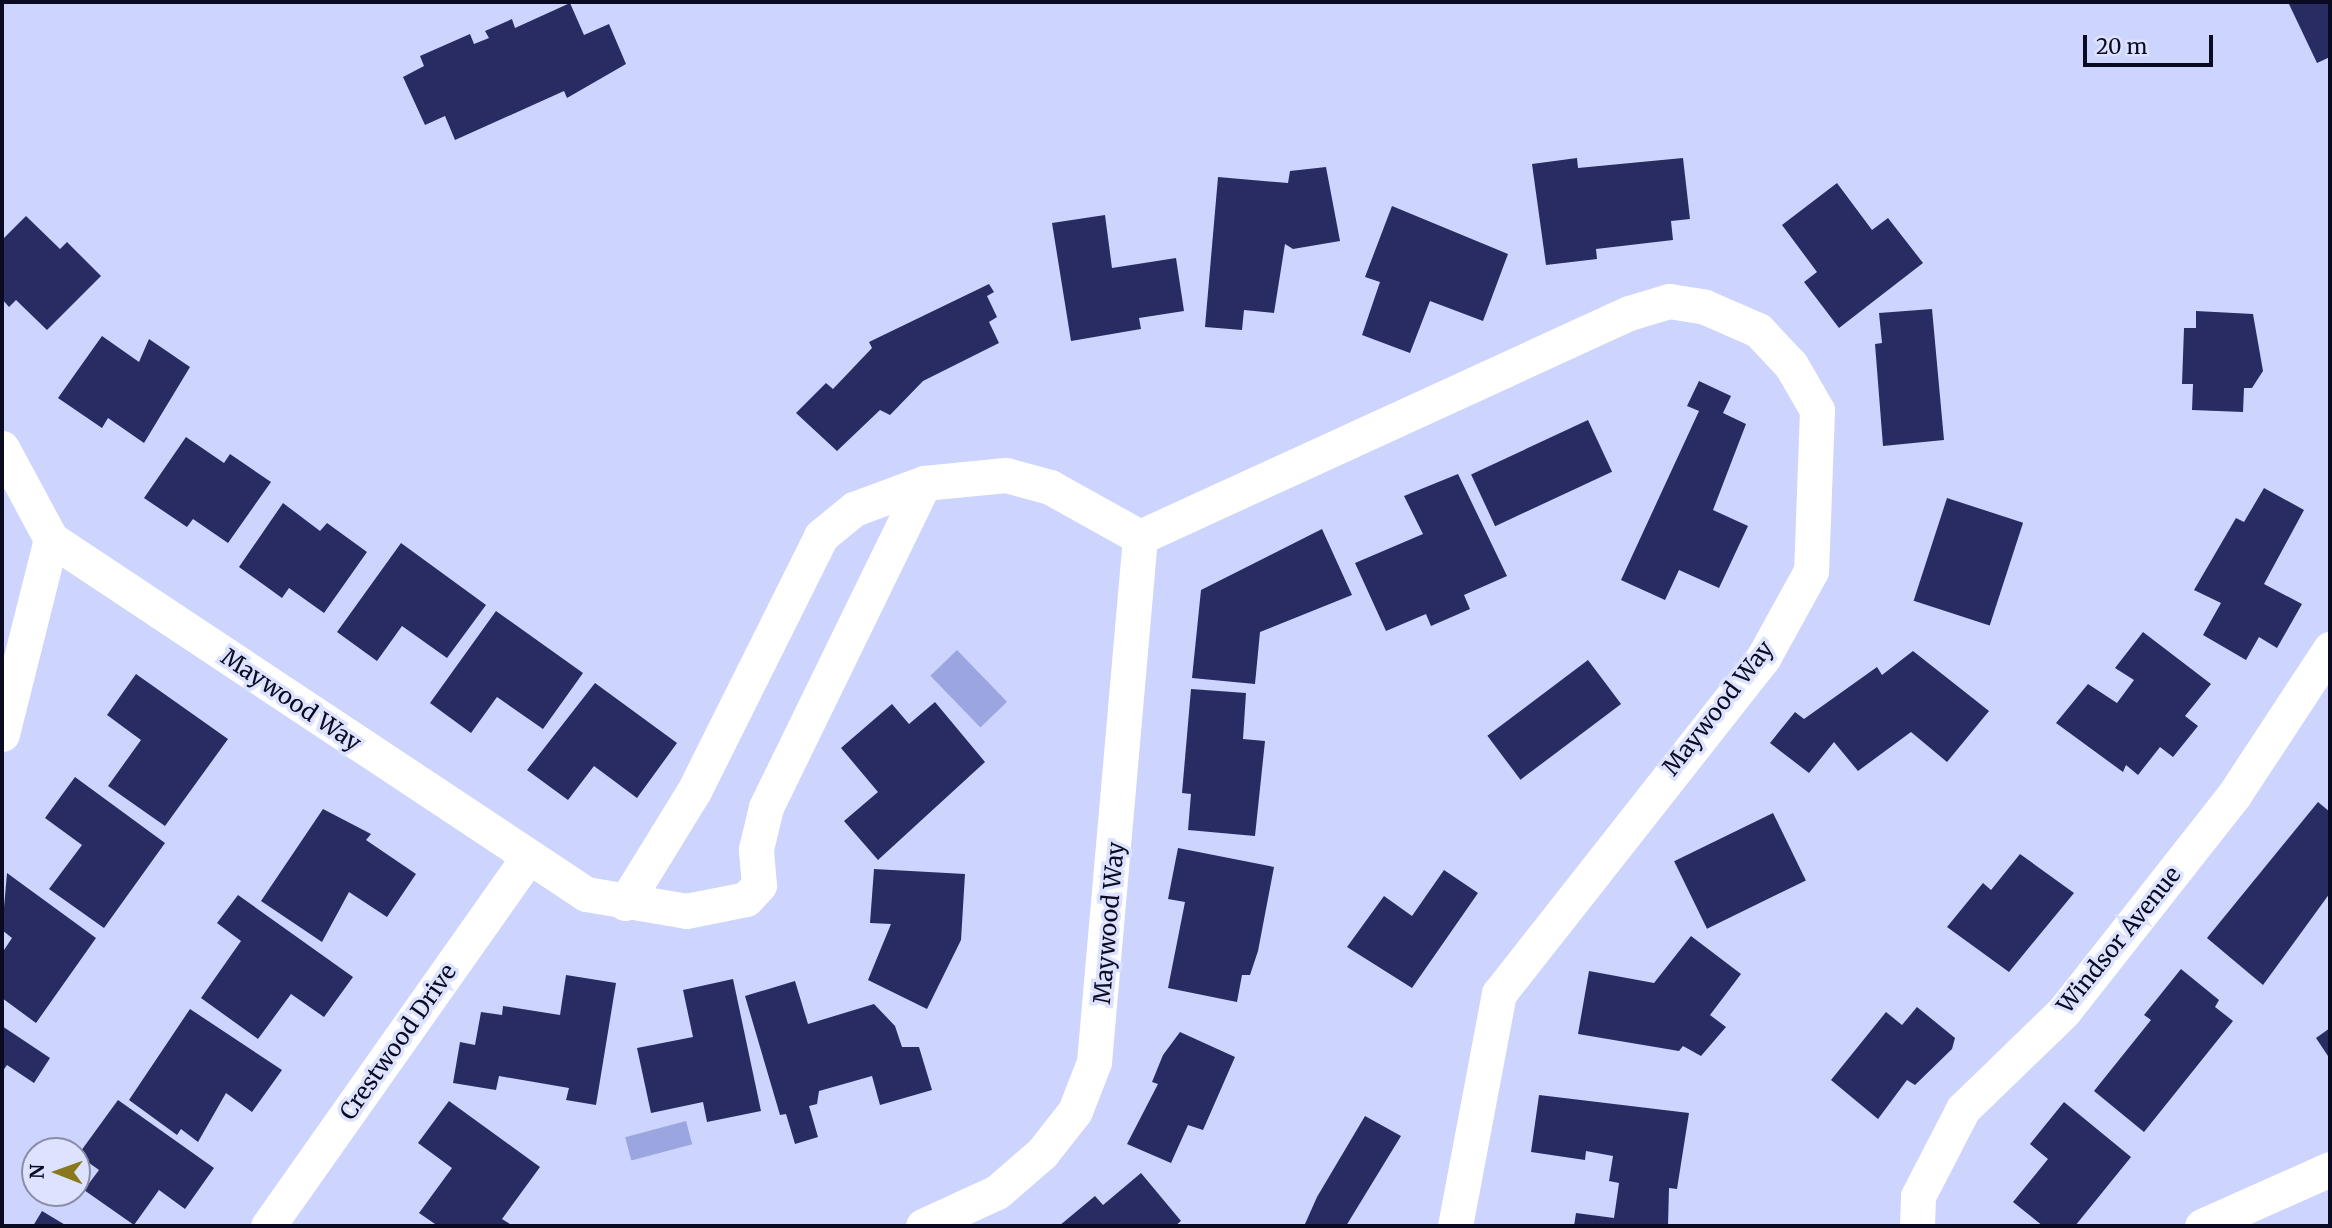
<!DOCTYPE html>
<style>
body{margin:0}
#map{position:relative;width:2332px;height:1228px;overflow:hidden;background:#cdd4fd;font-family:Merriweather,serif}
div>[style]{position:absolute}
.water>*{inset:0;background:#9ba5e0;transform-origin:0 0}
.building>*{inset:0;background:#282c62;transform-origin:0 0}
.minor>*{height:35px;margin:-17.5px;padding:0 17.5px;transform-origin:17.5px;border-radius:17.5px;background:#fff}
span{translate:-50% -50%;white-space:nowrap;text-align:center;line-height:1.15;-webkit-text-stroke:7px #dde3fe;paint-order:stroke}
.street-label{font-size:23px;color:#0a0b23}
.frame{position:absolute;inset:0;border:4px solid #0a0b23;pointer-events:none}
.north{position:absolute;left:21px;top:1137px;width:70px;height:70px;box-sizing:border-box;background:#dde3fe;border:2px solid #898da6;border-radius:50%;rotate:271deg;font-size:19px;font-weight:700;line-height:28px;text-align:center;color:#0a0b23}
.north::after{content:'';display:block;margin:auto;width:24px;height:32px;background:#8a781c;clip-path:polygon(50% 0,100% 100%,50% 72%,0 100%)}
.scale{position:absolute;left:2083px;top:35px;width:130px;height:32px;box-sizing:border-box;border:4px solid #0a0b23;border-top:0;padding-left:9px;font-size:21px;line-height:24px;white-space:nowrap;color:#0a0b23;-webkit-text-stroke:5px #dde3fe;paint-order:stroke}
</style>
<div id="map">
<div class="water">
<i style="left:957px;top:650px;width:72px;height:37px;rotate:46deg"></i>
<i style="left:686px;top:1121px;width:24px;height:63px;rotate:75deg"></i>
</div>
<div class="building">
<i style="clip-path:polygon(2288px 2px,2330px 2px,2330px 57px,2317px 63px)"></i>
<i style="clip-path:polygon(570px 3px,584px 35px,609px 24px,626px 64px,567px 98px,564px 91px,455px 140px,445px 116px,425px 125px,403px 77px,424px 66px,420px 56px,470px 34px,474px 44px,489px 38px,485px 31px,512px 19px,515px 28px)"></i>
<i style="clip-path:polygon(1577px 158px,1578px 168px,1683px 158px,1690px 219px,1671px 221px,1673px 240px,1596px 249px,1597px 259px,1546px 265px,1532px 164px)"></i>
<i style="clip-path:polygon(1326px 167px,1340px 241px,1293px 249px,1285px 244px,1274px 313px,1244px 310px,1242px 330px,1205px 327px,1218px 177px,1288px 183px,1290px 171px)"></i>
<i style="clip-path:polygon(1837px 183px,1872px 230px,1888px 218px,1923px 263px,1839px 328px,1804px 282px,1817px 272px,1782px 225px)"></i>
<i style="clip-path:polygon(1392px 206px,1508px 254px,1483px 321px,1430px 301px,1410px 353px,1362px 335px,1380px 282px,1365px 277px)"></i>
<i style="clip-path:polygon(1105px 215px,1112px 268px,1176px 258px,1184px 311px,1139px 318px,1141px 329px,1071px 341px,1052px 223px)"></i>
<i style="clip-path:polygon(26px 216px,60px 249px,67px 242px,101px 276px,47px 330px,16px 300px,9px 307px,2px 299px,2px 240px)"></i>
<i style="clip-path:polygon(989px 284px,994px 292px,987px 296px,997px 317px,989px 322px,999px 343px,923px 381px,890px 415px,880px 410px,837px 451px,796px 413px,826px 383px,833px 389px,872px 348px,869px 342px)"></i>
<i style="clip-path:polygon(1932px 309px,1944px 440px,1883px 446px,1875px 344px,1882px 343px,1879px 313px)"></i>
<i style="clip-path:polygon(2196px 311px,2253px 314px,2263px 371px,2252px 388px,2244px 388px,2243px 412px,2192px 410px,2193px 384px,2182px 384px,2184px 328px,2196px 328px)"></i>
<i style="clip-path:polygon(102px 336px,139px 362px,149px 339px,190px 367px,144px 443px,108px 418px,102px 428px,58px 398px)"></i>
<i style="clip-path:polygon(1699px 381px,1731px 396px,1723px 413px,1746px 424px,1713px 510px,1748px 526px,1719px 588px,1679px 570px,1665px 600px,1621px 580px,1699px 411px,1687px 406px)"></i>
<i style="left:1588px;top:420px;width:57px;height:129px;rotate:65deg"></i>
<i style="clip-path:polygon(186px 437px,224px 463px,230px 454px,271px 482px,228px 543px,193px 519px,187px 527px,144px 498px)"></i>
<i style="clip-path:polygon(1458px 474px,1507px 576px,1464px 595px,1470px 609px,1431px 626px,1426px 614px,1386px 631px,1355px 563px,1423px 534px,1404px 496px)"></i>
<i style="clip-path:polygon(2264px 488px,2304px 510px,2264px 584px,2302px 604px,2277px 648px,2259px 637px,2246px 660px,2203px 635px,2221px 603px,2194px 590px,2236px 518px,2244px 522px)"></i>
<i style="left:1947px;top:498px;width:80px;height:108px;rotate:18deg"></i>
<i style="clip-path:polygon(283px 503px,320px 531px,327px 523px,367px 552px,324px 613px,289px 588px,282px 598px,239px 567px)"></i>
<i style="clip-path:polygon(1322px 529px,1352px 595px,1260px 632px,1255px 684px,1192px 678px,1201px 590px)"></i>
<i style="clip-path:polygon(401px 543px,486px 605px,447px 658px,402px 626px,377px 661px,337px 632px)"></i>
<i style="clip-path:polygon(496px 611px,583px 673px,543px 729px,497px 697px,471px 733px,430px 703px)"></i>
<i style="clip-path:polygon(2143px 632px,2211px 684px,2185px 716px,2198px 726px,2173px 757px,2160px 747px,2138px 775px,2126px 765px,2123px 772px,2056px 723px,2088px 684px,2117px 703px,2134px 680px,2115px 668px)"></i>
<i style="clip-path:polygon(1913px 651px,1989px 711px,1947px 762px,1911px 732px,1858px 771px,1834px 742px,1809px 773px,1770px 743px,1795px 712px,1804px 719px,1877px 667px,1882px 675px)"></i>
<i style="left:1588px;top:660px;width:55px;height:126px;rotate:53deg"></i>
<i style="clip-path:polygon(136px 674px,228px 739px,165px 826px,108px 786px,141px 740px,107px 715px)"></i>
<i style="clip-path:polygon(595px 683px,677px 743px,637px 798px,594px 766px,568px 800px,527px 770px)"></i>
<i style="clip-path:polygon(1191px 689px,1246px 693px,1243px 739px,1265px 741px,1255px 836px,1188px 830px,1191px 794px,1182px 793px)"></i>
<i style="clip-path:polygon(935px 702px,985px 762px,878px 860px,844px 821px,878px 792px,841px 748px,892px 704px,909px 724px)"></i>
<i style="clip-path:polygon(75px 777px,165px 843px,104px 928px,49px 889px,82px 845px,45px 818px)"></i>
<i style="clip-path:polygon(2318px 802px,2330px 812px,2330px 893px,2263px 985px,2207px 938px)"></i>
<i style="clip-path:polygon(323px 809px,371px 834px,366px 840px,416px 874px,387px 917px,349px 892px,322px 942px,261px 901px)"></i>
<i style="left:1773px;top:813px;width:75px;height:110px;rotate:64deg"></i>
<i style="clip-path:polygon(1178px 848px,1274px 867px,1258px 951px,1250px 975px,1242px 975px,1237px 1002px,1168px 988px,1185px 902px,1168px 899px)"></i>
<i style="clip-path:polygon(2020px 854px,2074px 893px,2009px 972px,1947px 927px,1983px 883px,1991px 890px)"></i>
<i style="clip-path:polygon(874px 869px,965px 874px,961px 940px,927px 1009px,868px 980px,891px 924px,870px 923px)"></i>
<i style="clip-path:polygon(1444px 870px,1478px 893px,1412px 988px,1347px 947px,1384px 896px,1412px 916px)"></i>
<i style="clip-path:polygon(7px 873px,96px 938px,36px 1023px,2px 998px,2px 953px,12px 938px,2px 930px)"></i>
<i style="clip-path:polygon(238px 895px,353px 977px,324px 1017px,291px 994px,258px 1039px,201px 998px,241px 941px,217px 923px)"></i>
<i style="clip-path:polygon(1691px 936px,1741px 974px,1710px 1015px,1726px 1027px,1701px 1056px,1683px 1046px,1679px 1051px,1578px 1034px,1589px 971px,1654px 983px)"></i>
<i style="clip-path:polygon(2181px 969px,2219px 1000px,2215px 1007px,2233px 1021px,2144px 1132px,2094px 1091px,2151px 1020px,2144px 1015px)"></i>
<i style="clip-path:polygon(566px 975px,616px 983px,596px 1105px,566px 1100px,569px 1088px,499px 1076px,496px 1090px,453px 1083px,460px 1042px,475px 1045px,481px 1012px,502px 1015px,503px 1006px,560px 1015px)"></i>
<i style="clip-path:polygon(733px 979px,761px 1111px,707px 1122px,703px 1102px,651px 1113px,637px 1048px,693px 1037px,683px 990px)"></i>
<i style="clip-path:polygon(795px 981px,808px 1024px,874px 1004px,895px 1026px,902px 1047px,919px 1047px,932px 1090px,880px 1105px,872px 1076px,819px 1091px,817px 1104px,809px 1106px,818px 1137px,795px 1144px,786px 1114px,780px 1115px,745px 996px)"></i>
<i style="clip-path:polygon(1917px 1007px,1955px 1038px,1952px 1049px,1915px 1085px,1907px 1080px,1878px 1119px,1831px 1080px,1886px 1012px,1902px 1025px)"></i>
<i style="clip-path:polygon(190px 1009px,282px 1070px,252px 1112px,226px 1093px,198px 1142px,181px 1129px,177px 1135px,129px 1100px)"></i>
<i style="clip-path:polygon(2px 1026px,50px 1058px,34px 1083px,7px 1065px,2px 1072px)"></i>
<i style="clip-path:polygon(2330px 1028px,2330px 1059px,2316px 1038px)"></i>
<i style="clip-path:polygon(1180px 1032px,1235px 1057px,1203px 1130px,1188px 1125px,1171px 1163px,1127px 1144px,1158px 1084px,1152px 1082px,1163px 1055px)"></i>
<i style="clip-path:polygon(1539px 1095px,1689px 1113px,1677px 1189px,1669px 1188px,1668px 1226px,1574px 1226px,1576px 1213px,1614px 1218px,1619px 1183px,1609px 1181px,1613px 1156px,1586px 1151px,1585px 1160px,1531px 1152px)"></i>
<i style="clip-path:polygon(118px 1100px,214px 1168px,185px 1209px,159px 1190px,134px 1225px,84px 1190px,99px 1170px,78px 1155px)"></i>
<i style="clip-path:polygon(449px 1101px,540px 1167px,502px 1219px,513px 1226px,438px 1226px,419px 1213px,452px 1168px,418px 1143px)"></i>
<i style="clip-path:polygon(2064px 1102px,2131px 1157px,2075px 1226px,2043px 1226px,2013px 1202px,2048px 1159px,2030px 1144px)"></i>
<i style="clip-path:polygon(1365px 1116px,1401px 1136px,1346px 1226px,1310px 1226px,1305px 1224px,1317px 1197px)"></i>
<i style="clip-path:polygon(1141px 1173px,1181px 1221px,1175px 1226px,1059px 1226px,1095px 1196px,1103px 1205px)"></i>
<i style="clip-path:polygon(42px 1211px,67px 1226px,33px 1226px)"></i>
</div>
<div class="minor">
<i style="left:2px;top:448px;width:103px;rotate:61.7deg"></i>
<i style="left:51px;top:539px;width:642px;rotate:33.57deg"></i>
<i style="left:586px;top:894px;width:101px;rotate:9.6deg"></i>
<i style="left:686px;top:911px;width:61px;rotate:-11.3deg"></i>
<i style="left:746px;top:899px;width:19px;rotate:-47deg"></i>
<i style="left:759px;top:885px;width:36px;rotate:-95deg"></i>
<i style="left:756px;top:849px;width:43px;rotate:-76.6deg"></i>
<i style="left:766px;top:807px;width:360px;rotate:-64deg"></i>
<i style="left:2px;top:734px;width:201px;rotate:-75.9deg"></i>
<i style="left:625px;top:903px;width:132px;rotate:-58.4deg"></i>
<i style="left:694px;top:791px;width:285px;rotate:-63.5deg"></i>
<i style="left:821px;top:536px;width:43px;rotate:-39.3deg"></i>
<i style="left:854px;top:509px;width:75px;rotate:-20.4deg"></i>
<i style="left:924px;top:483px;width:82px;rotate:-5.6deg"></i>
<i style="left:1006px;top:475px;width:46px;rotate:15.3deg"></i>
<i style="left:1050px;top:487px;width:103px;rotate:29.1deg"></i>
<i style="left:268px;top:1226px;width:451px;rotate:-54.8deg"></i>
<i style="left:923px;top:1226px;width:81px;rotate:-24.7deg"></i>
<i style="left:997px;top:1192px;width:60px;rotate:-40.9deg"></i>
<i style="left:1042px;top:1153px;width:53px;rotate:-51.8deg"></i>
<i style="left:1075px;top:1111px;width:53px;rotate:-68.8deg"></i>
<i style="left:1094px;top:1062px;width:527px;rotate:-84.99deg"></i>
<i style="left:1140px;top:537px;width:538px;rotate:-24.61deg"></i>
<i style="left:1629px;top:313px;width:42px;rotate:-16.7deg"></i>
<i style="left:1669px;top:301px;width:36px;rotate:9deg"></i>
<i style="left:1705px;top:307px;width:58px;rotate:23.5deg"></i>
<i style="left:1758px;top:330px;width:48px;rotate:46.7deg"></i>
<i style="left:1791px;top:365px;width:52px;rotate:60deg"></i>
<i style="left:1817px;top:410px;width:161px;rotate:92.1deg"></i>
<i style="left:1811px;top:571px;width:99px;rotate:118.9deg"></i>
<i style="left:1763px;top:658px;width:427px;rotate:128.2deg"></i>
<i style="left:1499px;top:993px;width:237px;rotate:100.7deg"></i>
<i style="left:1917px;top:1226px;width:30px;rotate:-88deg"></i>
<i style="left:1918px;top:1196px;width:98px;rotate:-62.7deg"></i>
<i style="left:1963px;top:1109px;width:141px;rotate:-44.1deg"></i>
<i style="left:2064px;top:1011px;width:275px;rotate:-51.8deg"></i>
<i style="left:2234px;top:795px;width:175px;rotate:-56.7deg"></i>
<i style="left:2202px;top:1226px;width:140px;rotate:-24deg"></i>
</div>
<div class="street-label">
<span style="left:291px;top:700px;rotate:34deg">Maywood Way</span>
<span style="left:1718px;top:708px;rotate:-52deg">Maywood Way</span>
<span style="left:1109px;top:923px;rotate:-85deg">Maywood Way</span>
<span style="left:2119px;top:940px;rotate:-51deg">Windsor Avenue</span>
<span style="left:398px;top:1042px;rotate:-55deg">Crestwood Drive</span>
</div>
<div class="frame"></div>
<div class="north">N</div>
<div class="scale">20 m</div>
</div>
